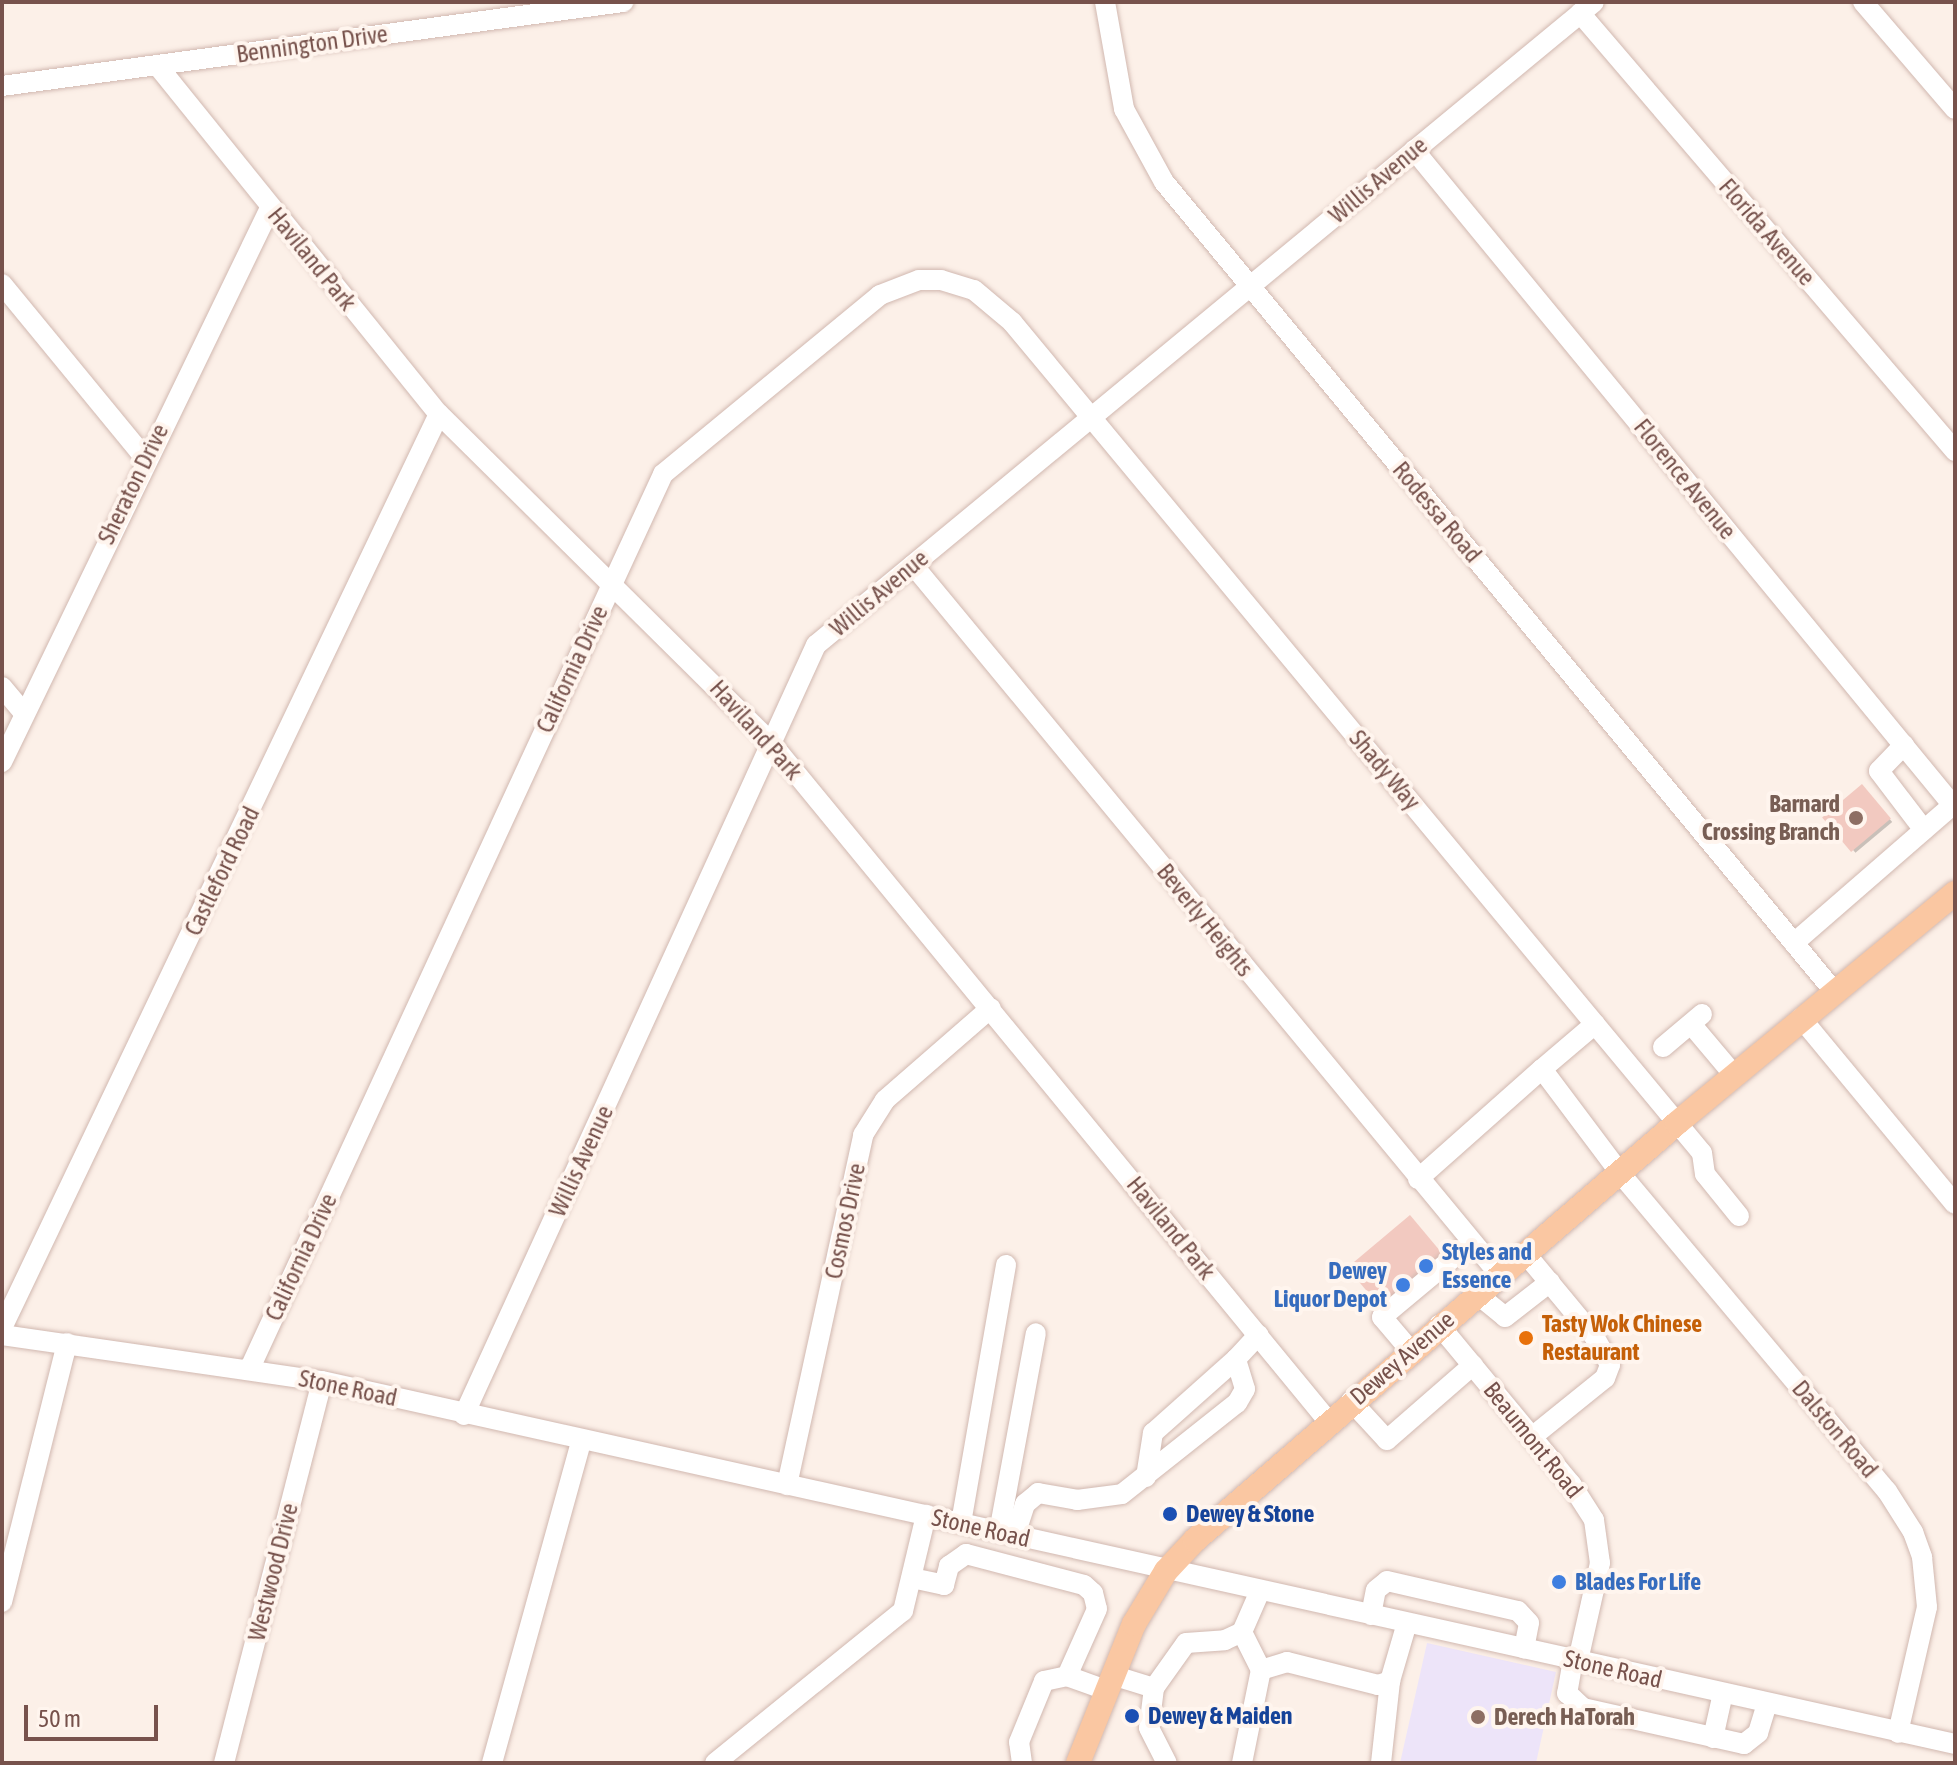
<!DOCTYPE html>
<style>
body{margin:0}
#map{position:relative;width:1957px;height:1765px;overflow:hidden;background:#fcf0e8;font-family:"Asap Condensed",sans-serif}
div>[style]{position:absolute}
.education>*{inset:0;background:#ede4f9}
.shadow>*{inset:0;background:#0003;transform-origin:0 0}
.building>*{inset:0;background:#f2c9c0;transform-origin:0 0}
.roads{filter:drop-shadow(0 0 2px #d1b8b0) drop-shadow(0 0 2px #d1b8b0)}
.minor>*{height:20px;margin:-10px;padding:0 10px;transform-origin:10px;border-radius:10px;background:#fff}
.major>*{height:24px;margin:-12px;padding:0 12px;transform-origin:12px;border-radius:12px;background:#fac7a2}
.dots>*{width:22px;height:22px;translate:-50% -50%;box-sizing:border-box;border:4px solid #fff5ee;border-radius:50%}
span{translate:-50% -50%;white-space:nowrap;text-align:center;line-height:1.15;-webkit-text-stroke:8px #fff5ee;paint-order:stroke}
.street-label{font-size:24px;color:#77524c}
.education-label{font-size:24px;color:#785e54;font-weight:700}
.right{translate:-100% -50%;text-align:right}
.left{translate:0 -50%;text-align:left}
.shop-label{font-size:24px;color:#366cbe;font-weight:700}
.food-label{font-size:24px;color:#c56008;font-weight:700}
.transit-label{font-size:24px;color:#164399;font-weight:700}
.frame{position:absolute;inset:0;border:4px solid #77524c;pointer-events:none}
.scale{position:absolute;left:24px;top:1705px;width:134px;height:36px;box-sizing:border-box;border:4px solid #77524c;border-top:0;padding-left:10px;font-size:24px;line-height:28px;white-space:nowrap;color:#77524c;-webkit-text-stroke:6px #fff5ee;paint-order:stroke}
</style>
<div id="map">
<div class="education">
<i style="clip-path:polygon(1427px 1643px,1556px 1672px,1536px 1763px,1400px 1763px)"></i>
</div>
<div class="shadow">
<i style="left:1862px;top:786px;width:47px;height:48px;rotate:50deg"></i>
</div>
<div class="building">
<i style="left:1862px;top:784px;width:45px;height:52px;rotate:50deg"></i>
<i style="left:1410px;top:1215px;width:55px;height:82px;rotate:50deg"></i>
</div>
<div class="roads">
<div class="minor">
<i style="left:1105px;top:2px;width:109px;rotate:79.9deg"></i>
<i style="left:1124px;top:109px;width:83px;rotate:61.3deg"></i>
<i style="left:1164px;top:182px;width:1049px;rotate:50.38deg"></i>
<i style="left:1863px;top:2px;width:141px;rotate:49.3deg"></i>
<i style="left:1580px;top:13px;width:577px;rotate:49.43deg"></i>
<i style="left:157px;top:65px;width:449px;rotate:51.1deg"></i>
<i style="left:439px;top:414px;width:469px;rotate:44.7deg"></i>
<i style="left:772px;top:744px;width:876px;rotate:50.6deg"></i>
<i style="left:2px;top:86px;width:627px;rotate:-7.7deg"></i>
<i style="left:1414px;top:150px;width:852px;rotate:50.57deg"></i>
<i style="left:2px;top:284px;width:225px;rotate:50.6deg"></i>
<i style="left:913px;top:565px;width:921px;rotate:50.42deg"></i>
<i style="left:2px;top:687px;width:34px;rotate:50deg"></i>
<i style="left:1904px;top:745px;width:36px;rotate:134deg"></i>
<i style="left:1879px;top:771px;width:74px;rotate:52.7deg"></i>
<i style="left:2px;top:762px;width:615px;rotate:-64.18deg"></i>
<i style="left:1794px;top:943px;width:211px;rotate:-41deg"></i>
<i style="left:1801px;top:1018px;width:241px;rotate:50.4deg"></i>
<i style="left:1595px;top:1024px;width:70px;rotate:139.7deg"></i>
<i style="left:1542px;top:1069px;width:130px;rotate:53.1deg"></i>
<i style="left:1620px;top:1173px;width:415px;rotate:50deg"></i>
<i style="left:1887px;top:1491px;width:49px;rotate:57.6deg"></i>
<i style="left:1913px;top:1532px;width:27px;rotate:70deg"></i>
<i style="left:1922px;top:1557px;width:50px;rotate:84.3deg"></i>
<i style="left:1927px;top:1607px;width:129px;rotate:103deg"></i>
<i style="left:1691px;top:1024px;width:67px;rotate:49.9deg"></i>
<i style="left:1663px;top:1047px;width:51px;rotate:-40.2deg"></i>
<i style="left:1418px;top:1179px;width:166px;rotate:-41.6deg"></i>
<i style="left:1525px;top:1253px;width:108px;rotate:50.3deg"></i>
<i style="left:1594px;top:1336px;width:33px;rotate:61deg"></i>
<i style="left:1610px;top:1365px;width:14px;rotate:111deg"></i>
<i style="left:1605px;top:1378px;width:94px;rotate:141.1deg"></i>
<i style="left:1477px;top:1294px;width:36px;rotate:39deg"></i>
<i style="left:1505px;top:1317px;width:57px;rotate:-37.9deg"></i>
<i style="left:1439px;top:1325px;width:207px;rotate:50.3deg"></i>
<i style="left:1571px;top:1484px;width:43px;rotate:57.4deg"></i>
<i style="left:1594px;top:1520px;width:43px;rotate:82.1deg"></i>
<i style="left:1600px;top:1563px;width:100px;rotate:102.7deg"></i>
<i style="left:2px;top:1328px;width:1013px;rotate:-64.45deg"></i>
<i style="left:2px;top:1335px;width:323px;rotate:8.2deg"></i>
<i style="left:322px;top:1381px;width:1673px;rotate:12.53deg"></i>
<i style="left:1410px;top:1350px;width:43px;rotate:-130.3deg"></i>
<i style="left:1382px;top:1317px;width:117px;rotate:-39.8deg"></i>
<i style="left:250px;top:1368px;width:985px;rotate:-65.2deg"></i>
<i style="left:663px;top:474px;width:281px;rotate:-39.5deg"></i>
<i style="left:880px;top:295px;width:42px;rotate:-21deg"></i>
<i style="left:919px;top:280px;width:22px"></i>
<i style="left:941px;top:280px;width:34px;rotate:17deg"></i>
<i style="left:974px;top:290px;width:50px;rotate:40.1deg"></i>
<i style="left:1012px;top:322px;width:1080px;rotate:50.3deg"></i>
<i style="left:1702px;top:1153px;width:21px;rotate:82deg"></i>
<i style="left:1705px;top:1174px;width:54px;rotate:51deg"></i>
<i style="left:1351px;top:1401px;width:53px;rotate:47.3deg"></i>
<i style="left:1387px;top:1440px;width:114px;rotate:-41.1deg"></i>
<i style="left:464px;top:1415px;width:847px;rotate:-65.43deg"></i>
<i style="left:816px;top:645px;width:1009px;rotate:-39.57deg"></i>
<i style="left:1146px;top:1477px;width:45px;rotate:-81deg"></i>
<i style="left:1153px;top:1433px;width:111px;rotate:-41.7deg"></i>
<i style="left:787px;top:1485px;width:358px;rotate:-77.7deg"></i>
<i style="left:863px;top:1135px;width:41px;rotate:-57.8deg"></i>
<i style="left:885px;top:1100px;width:140px;rotate:-41deg"></i>
<i style="left:961px;top:1523px;width:262px;rotate:-80.1deg"></i>
<i style="left:999px;top:1532px;width:202px;rotate:-79.5deg"></i>
<i style="left:1015px;top:1535px;width:33px;rotate:-72deg"></i>
<i style="left:1025px;top:1504px;width:17px;rotate:-40deg"></i>
<i style="left:1038px;top:1493px;width:40px;rotate:10deg"></i>
<i style="left:1077px;top:1500px;width:45px;rotate:-7.6deg"></i>
<i style="left:1122px;top:1494px;width:147px;rotate:-38.4deg"></i>
<i style="left:1237px;top:1403px;width:16px;rotate:-60deg"></i>
<i style="left:1245px;top:1389px;width:31px;rotate:-107deg"></i>
<i style="left:1236px;top:1359px;width:33px;rotate:-47deg"></i>
<i style="left:912px;top:1578px;width:33px;rotate:12deg"></i>
<i style="left:944px;top:1585px;width:20px;rotate:-75deg"></i>
<i style="left:949px;top:1566px;width:21px;rotate:-35deg"></i>
<i style="left:966px;top:1554px;width:122px;rotate:14.7deg"></i>
<i style="left:1084px;top:1585px;width:12px;rotate:42deg"></i>
<i style="left:1093px;top:1593px;width:16px;rotate:76deg"></i>
<i style="left:1097px;top:1609px;width:73px;rotate:114.1deg"></i>
<i style="left:2px;top:1602px;width:267px;rotate:-75.9deg"></i>
<i style="left:1371px;top:1615px;width:25px;rotate:-79deg"></i>
<i style="left:1376px;top:1590px;width:14px;rotate:-39deg"></i>
<i style="left:1387px;top:1581px;width:134px;rotate:12.9deg"></i>
<i style="left:1518px;top:1611px;width:16px;rotate:47deg"></i>
<i style="left:1529px;top:1623px;width:26px;rotate:101deg"></i>
<i style="left:1573px;top:1660px;width:34px;rotate:100deg"></i>
<i style="left:1567px;top:1693px;width:22px;rotate:43deg"></i>
<i style="left:1583px;top:1708px;width:165px;rotate:12.6deg"></i>
<i style="left:1744px;top:1744px;width:18px;rotate:-38deg"></i>
<i style="left:1758px;top:1733px;width:31px;rotate:-73deg"></i>
<i style="left:1261px;top:1670px;width:27px;rotate:-17deg"></i>
<i style="left:1287px;top:1662px;width:94px;rotate:14.2deg"></i>
<i style="left:1378px;top:1685px;width:13px;rotate:-18deg"></i>
<i style="left:1390px;top:1681px;width:60px;rotate:-73.7deg"></i>
<i style="left:1112px;top:1675px;width:44px;rotate:17.2deg"></i>
<i style="left:1154px;top:1688px;width:55px;rotate:-54.6deg"></i>
<i style="left:1186px;top:1643px;width:39px;rotate:-4deg"></i>
<i style="left:1225px;top:1640px;width:19px;rotate:-25deg"></i>
<i style="left:1242px;top:1632px;width:45px;rotate:-66.3deg"></i>
<i style="left:1154px;top:1688px;width:40px;rotate:97.1deg"></i>
<i style="left:1149px;top:1728px;width:39px;rotate:63deg"></i>
<i style="left:1713px;top:1738px;width:46px;rotate:-77.5deg"></i>
<i style="left:224px;top:1763px;width:394px;rotate:-75.6deg"></i>
<i style="left:492px;top:1763px;width:334px;rotate:-74.5deg"></i>
<i style="left:715px;top:1763px;width:242px;rotate:-39deg"></i>
<i style="left:903px;top:1611px;width:99px;rotate:-76.5deg"></i>
<i style="left:1022px;top:1763px;width:21px;rotate:-98deg"></i>
<i style="left:1019px;top:1742px;width:66px;rotate:-67.7deg"></i>
<i style="left:1044px;top:1681px;width:24px;rotate:-12deg"></i>
<i style="left:1067px;top:1676px;width:41px;rotate:19.7deg"></i>
<i style="left:1242px;top:1763px;width:95px;rotate:-78.5deg"></i>
<i style="left:1261px;top:1670px;width:42px;rotate:-116.6deg"></i>
<i style="left:1381px;top:1763px;width:82px;rotate:-83.7deg"></i>
</div>
<div class="major">
<i style="left:1078px;top:1763px;width:150px;rotate:-68.1deg"></i>
<i style="left:1134px;top:1624px;width:62px;rotate:-58.9deg"></i>
<i style="left:1166px;top:1571px;width:42px;rotate:-46.9deg"></i>
<i style="left:1195px;top:1540px;width:637px;rotate:-40.86deg"></i>
<i style="left:1677px;top:1123px;width:361px;rotate:-39.6deg"></i>
</div>
</div>
<div class="dots">
<i style="left:1856px;top:818px;background:#8d6e63"></i>
<i style="left:1426px;top:1266px;background:#3f7fe0"></i>
<i style="left:1403px;top:1285px;background:#3f7fe0"></i>
<i style="left:1526px;top:1338px;background:#e8710a"></i>
<i style="left:1170px;top:1514px;background:#1a4fb4"></i>
<i style="left:1559px;top:1582px;background:#3f7fe0"></i>
<i style="left:1132px;top:1716px;background:#1a4fb4"></i>
<i style="left:1478px;top:1717px;background:#8d6e63"></i>
</div>
<div class="street-label">
<span style="left:312px;top:44px;rotate:-8deg">Bennington Drive</span>
<span style="left:1378px;top:180px;rotate:-40deg">Willis Avenue</span>
<span style="left:1767px;top:232px;rotate:49deg">Florida Avenue</span>
<span style="left:312px;top:259px;rotate:51deg">Haviland Park</span>
<span style="left:1685px;top:479px;rotate:51deg">Florence Avenue</span>
<span style="left:133px;top:484px;rotate:-64deg">Sheraton Drive</span>
<span style="left:1437px;top:512px;rotate:50deg">Rodessa Road</span>
<span style="left:879px;top:593px;rotate:-40deg">Willis Avenue</span>
<span style="left:572px;top:669px;rotate:-65deg">California Drive</span>
<span style="left:756px;top:730px;rotate:48deg">Haviland Park</span>
<span style="left:1385px;top:770px;rotate:50deg">Shady Way</span>
<span style="left:222px;top:871px;rotate:-64deg">Castleford Road</span>
<span style="left:1205px;top:920px;rotate:51deg">Beverly Heights</span>
<span style="left:581px;top:1161px;rotate:-65deg">Willis Avenue</span>
<span style="left:845px;top:1221px;rotate:-78deg">Cosmos Drive</span>
<span style="left:1171px;top:1228px;rotate:51deg">Haviland Park</span>
<span style="left:301px;top:1257px;rotate:-65deg">California Drive</span>
<span style="left:1402px;top:1358px;rotate:-41deg">Dewey Avenue</span>
<span style="left:348px;top:1388px;rotate:12deg">Stone Road</span>
<span style="left:1835px;top:1429px;rotate:50deg">Dalston Road</span>
<span style="left:1533px;top:1440px;rotate:51deg">Beaumont Road</span>
<span style="left:981px;top:1528px;rotate:13deg">Stone Road</span>
<span style="left:273px;top:1572px;rotate:-76deg">Westwood Drive</span>
<span style="left:1613px;top:1669px;rotate:13deg">Stone Road</span>
</div>
<div class="education-label">
<span class="right" style="left:1840px;top:818px">Barnard<br>Crossing Branch</span>
<span class="left" style="left:1494px;top:1717px">Derech HaTorah</span>
</div>
<div class="shop-label">
<span class="left" style="left:1442px;top:1266px">Styles and<br>Essence</span>
<span class="right" style="left:1387px;top:1285px">Dewey<br>Liquor Depot</span>
<span class="left" style="left:1575px;top:1582px">Blades For Life</span>
</div>
<div class="food-label">
<span class="left" style="left:1542px;top:1338px">Tasty Wok Chinese<br>Restaurant</span>
</div>
<div class="transit-label">
<span class="left" style="left:1186px;top:1514px">Dewey &amp; Stone</span>
<span class="left" style="left:1148px;top:1716px">Dewey &amp; Maiden</span>
</div>
<div class="frame"></div>
<div class="scale">50 m</div>
</div>
